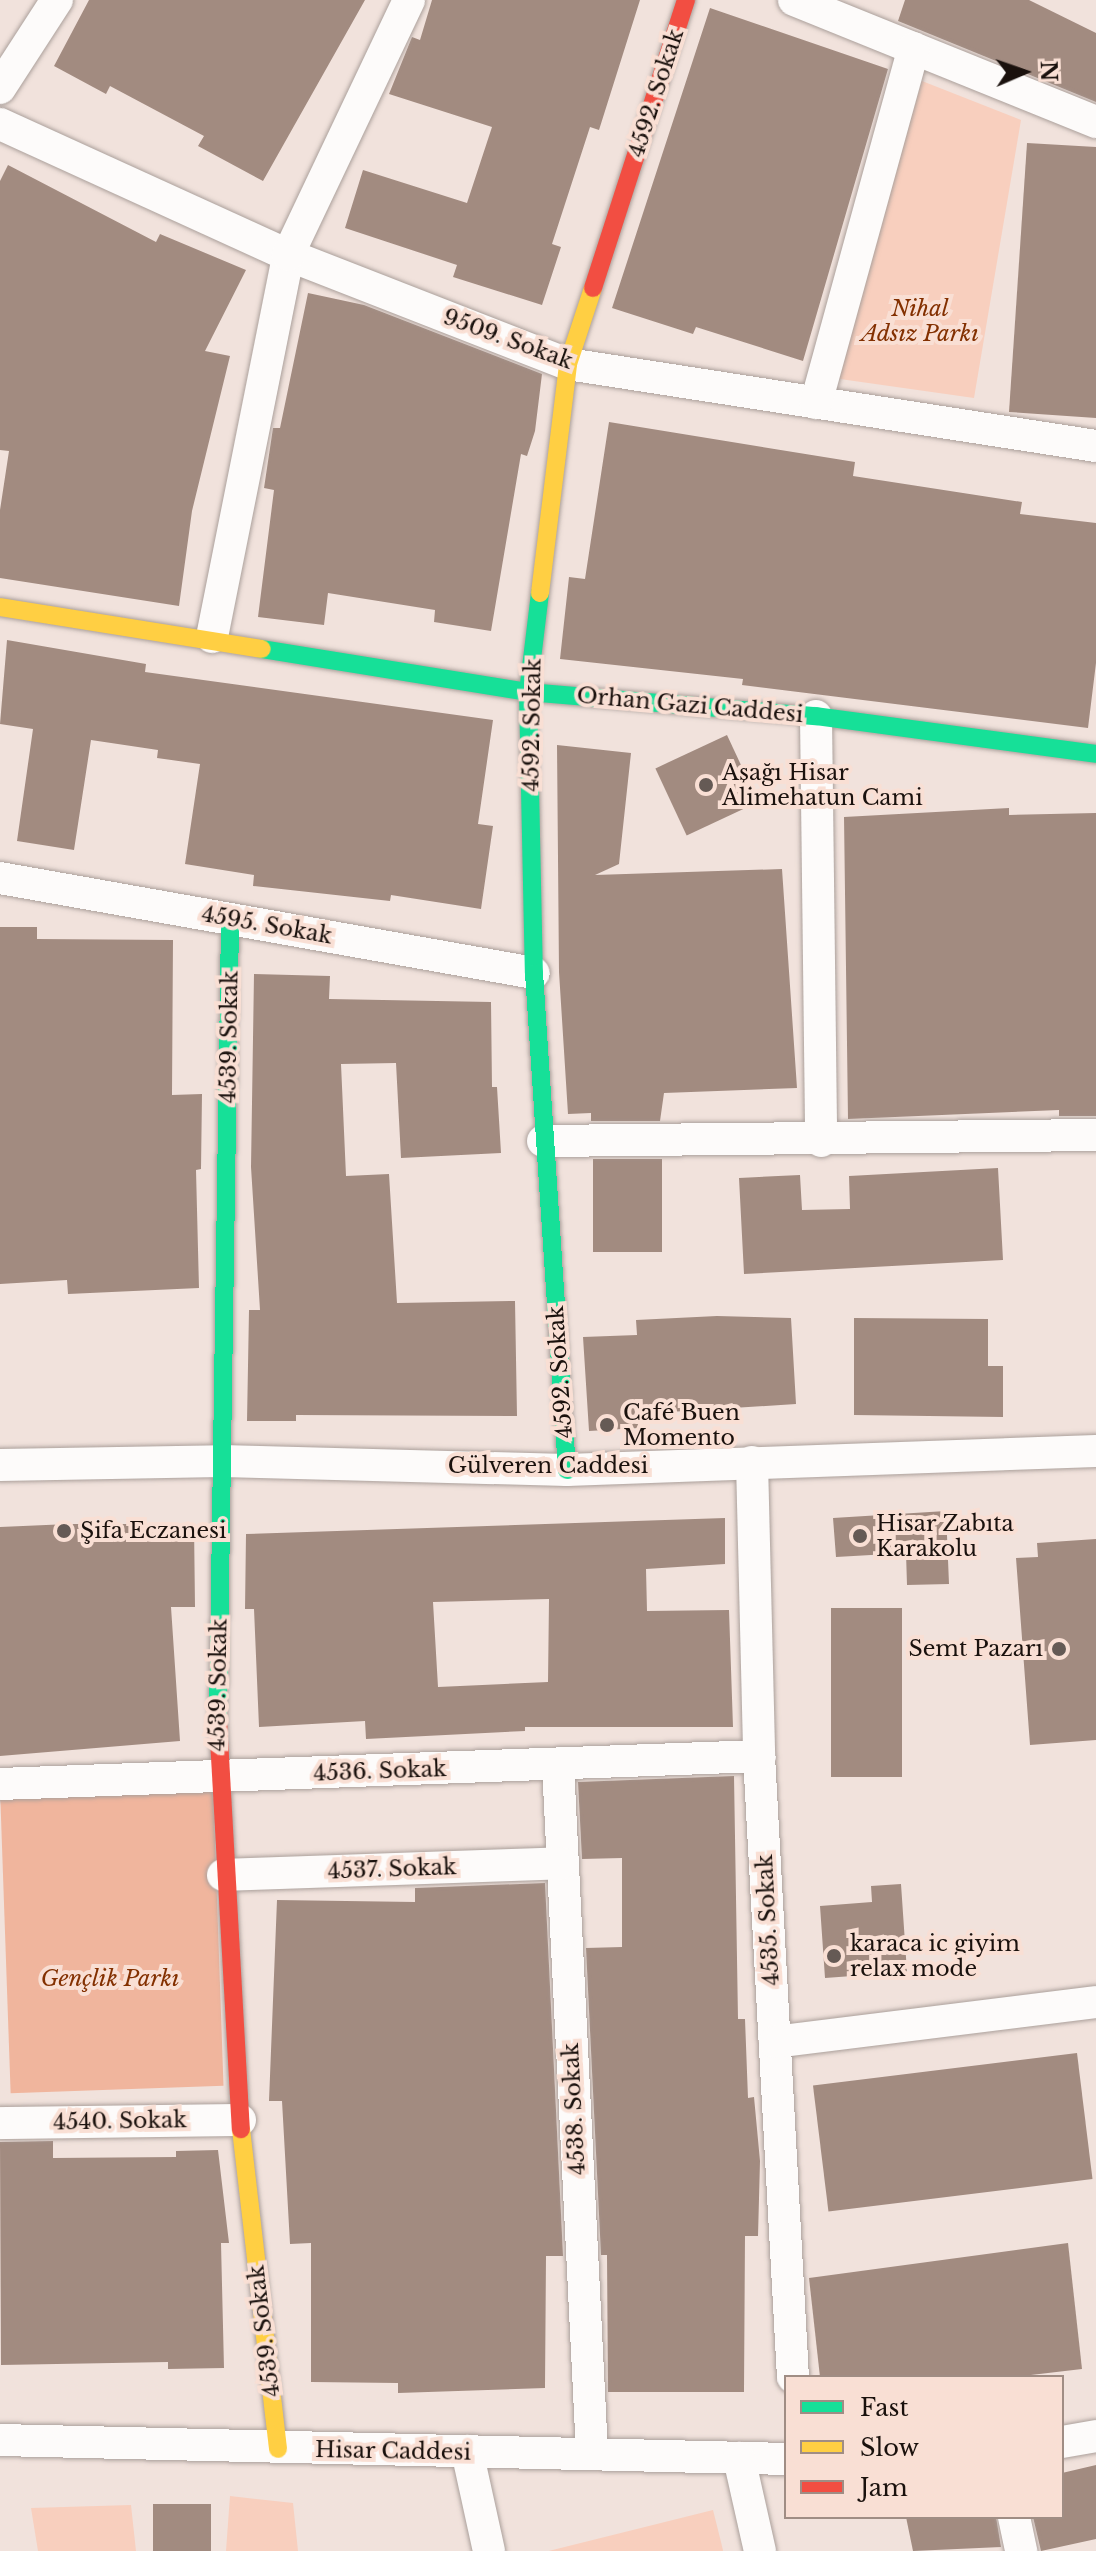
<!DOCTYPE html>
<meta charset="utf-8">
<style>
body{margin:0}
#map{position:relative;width:1096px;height:2551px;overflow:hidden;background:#f1e2dc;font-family:"Libre Baskerville",serif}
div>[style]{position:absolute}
.green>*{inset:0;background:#f8cfbe;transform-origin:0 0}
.forest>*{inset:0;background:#f0b59d;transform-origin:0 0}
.building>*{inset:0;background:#a28b80;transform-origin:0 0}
.roads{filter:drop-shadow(0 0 2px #aba09b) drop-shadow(0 0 2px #aba09b)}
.street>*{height:32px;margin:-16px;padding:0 16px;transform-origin:16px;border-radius:16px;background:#fdfbfa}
.fast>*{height:18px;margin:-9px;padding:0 9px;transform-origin:9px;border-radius:9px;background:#16e098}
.slow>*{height:18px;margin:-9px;padding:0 9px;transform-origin:9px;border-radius:9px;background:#ffcf43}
.jam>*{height:18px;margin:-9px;padding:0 9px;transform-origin:9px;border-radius:9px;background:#f24e42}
.dots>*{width:22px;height:22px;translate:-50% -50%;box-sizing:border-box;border:4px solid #f9dfd4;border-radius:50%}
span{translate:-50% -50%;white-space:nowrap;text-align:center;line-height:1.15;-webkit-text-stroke:8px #f9dfd4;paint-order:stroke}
.street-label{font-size:22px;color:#1a110d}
.park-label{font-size:22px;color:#833001;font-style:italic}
.poi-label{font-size:22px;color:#1a110d}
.left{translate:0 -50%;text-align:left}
.right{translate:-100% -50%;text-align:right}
.legend{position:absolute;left:784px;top:2375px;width:280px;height:144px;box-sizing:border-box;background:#f9dfd4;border:2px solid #a08d84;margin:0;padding:10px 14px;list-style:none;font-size:24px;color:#1a110d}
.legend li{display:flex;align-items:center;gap:16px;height:40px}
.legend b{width:40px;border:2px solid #a08d84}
.north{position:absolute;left:984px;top:32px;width:80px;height:80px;-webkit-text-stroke:6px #f9dfd4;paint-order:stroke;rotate:88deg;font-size:22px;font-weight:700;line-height:32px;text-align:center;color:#1a110d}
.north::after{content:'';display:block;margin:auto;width:28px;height:36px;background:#1a110d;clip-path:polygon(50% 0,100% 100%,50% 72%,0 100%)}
</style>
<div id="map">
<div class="green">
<i style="clip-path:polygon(922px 81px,1021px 120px,974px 398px,833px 378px)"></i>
<i style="clip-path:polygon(230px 2496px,293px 2503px,298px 2551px,226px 2551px)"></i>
<i style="clip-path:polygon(131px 2505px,136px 2551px,38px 2551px,31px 2508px)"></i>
<i style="left:713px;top:2510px;width:42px;height:183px;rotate:76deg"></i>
</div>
<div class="forest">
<i style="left:213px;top:1785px;width:301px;height:213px;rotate:88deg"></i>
</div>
<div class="building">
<i style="clip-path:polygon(89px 0,365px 0,263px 181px,198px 146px,204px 136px,110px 86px,106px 94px,54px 66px)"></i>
<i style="clip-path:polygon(432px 0,640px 0,599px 130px,590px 127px,552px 244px,561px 247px,542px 305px,453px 277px,457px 265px,345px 228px,363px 170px,467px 203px,492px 127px,389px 94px,412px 37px,420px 40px)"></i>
<i style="clip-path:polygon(905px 0,1029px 0,1096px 33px,1096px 102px,898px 21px)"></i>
<i style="clip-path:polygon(710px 8px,888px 69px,803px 361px,696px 327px,693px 334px,612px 308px)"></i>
<i style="clip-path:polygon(1027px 143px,1096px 147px,1096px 418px,1009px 412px)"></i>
<i style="clip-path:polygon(8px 165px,156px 242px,160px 234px,246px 270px,205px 351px,230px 356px,192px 511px,179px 606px,0 578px,0 510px,9px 451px,0 450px,0 181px)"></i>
<i style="clip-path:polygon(308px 293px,364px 305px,542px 374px,535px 431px,527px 456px,521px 454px,491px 631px,434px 622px,435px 610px,328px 593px,324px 625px,258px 617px,274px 490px,264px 488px,273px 428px,280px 428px)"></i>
<i style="clip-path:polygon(609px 422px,855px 462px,853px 476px,1022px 502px,1020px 514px,1096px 523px,1096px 663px,1088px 728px,742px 685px,743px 679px,560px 659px,569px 577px,585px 579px)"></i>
<i style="clip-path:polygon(7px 640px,146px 664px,145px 672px,493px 720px,478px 824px,493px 826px,481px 909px,391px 895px,390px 901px,253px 886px,254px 875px,185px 864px,200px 764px,157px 758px,158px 750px,91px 740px,74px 850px,17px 841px,33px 729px,0 724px)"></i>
<i style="left:727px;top:735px;width:74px;height:79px;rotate:65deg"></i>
<i style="clip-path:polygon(557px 745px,631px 753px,619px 864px,595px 875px,782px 869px,797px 1088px,664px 1093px,660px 1121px,591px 1121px,591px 1113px,568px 1114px,559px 972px)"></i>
<i style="clip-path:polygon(1009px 808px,1009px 815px,1096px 813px,1096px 1116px,1059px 1116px,1059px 1110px,848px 1119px,844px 817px)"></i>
<i style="clip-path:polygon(0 927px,37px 927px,37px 939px,173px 940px,172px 1095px,202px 1094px,201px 1169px,196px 1170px,199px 1288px,68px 1294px,67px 1280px,0 1284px)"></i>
<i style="clip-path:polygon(254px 974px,330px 976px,329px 999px,491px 1002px,492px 1087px,497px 1087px,501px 1153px,401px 1158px,396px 1063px,341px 1064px,346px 1176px,389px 1174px,397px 1303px,515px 1301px,517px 1416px,296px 1415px,296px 1421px,247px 1421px,249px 1310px,260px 1310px,251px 1167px)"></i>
<i style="left:593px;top:1159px;width:69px;height:93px"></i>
<i style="clip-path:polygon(998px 1168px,1003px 1260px,744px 1274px,739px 1178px,800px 1175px,802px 1210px,850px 1209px,849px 1176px)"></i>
<i style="clip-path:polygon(717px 1316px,791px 1318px,796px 1404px,638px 1414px,639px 1428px,589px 1431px,583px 1337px,637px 1335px,636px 1320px)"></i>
<i style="clip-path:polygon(854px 1318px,988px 1319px,988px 1366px,1003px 1366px,1003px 1417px,854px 1415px)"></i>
<i style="clip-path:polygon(946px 1511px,949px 1584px,907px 1585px,906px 1553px,836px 1557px,833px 1518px)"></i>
<i style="clip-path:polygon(evenodd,725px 1518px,725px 1564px,646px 1569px,647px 1611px,729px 1610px,733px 1727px,525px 1727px,525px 1731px,366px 1739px,365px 1721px,259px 1727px,254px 1609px,245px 1609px,246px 1534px,725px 1518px,549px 1599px,548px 1682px,438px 1687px,433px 1602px,549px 1599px)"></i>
<i style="clip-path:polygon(69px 1524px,194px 1524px,195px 1607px,171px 1607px,180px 1741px,0 1756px,0 1527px)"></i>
<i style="clip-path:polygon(1096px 1539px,1096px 1740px,1030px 1745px,1016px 1558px,1038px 1557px,1037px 1543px)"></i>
<i style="left:902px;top:1608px;width:169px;height:71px;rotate:90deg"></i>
<i style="clip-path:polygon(734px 1776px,738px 2019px,745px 2019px,748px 2098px,754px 2097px,760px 2161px,758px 2236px,745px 2236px,744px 2392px,608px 2392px,607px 2255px,601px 2255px,586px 1948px,622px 1947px,622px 1858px,582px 1859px,578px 1782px)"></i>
<i style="clip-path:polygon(545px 1883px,563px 2256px,546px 2256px,545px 2388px,398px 2393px,398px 2383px,311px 2382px,311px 2243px,290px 2244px,282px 2101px,269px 2101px,277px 1900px,415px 1902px,415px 1888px)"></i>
<i style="clip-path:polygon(901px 1884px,907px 1972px,825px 1978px,820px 1906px,872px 1902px,871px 1886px)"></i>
<i style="left:1077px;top:2053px;width:127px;height:266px;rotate:83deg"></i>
<i style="clip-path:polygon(53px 2141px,53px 2158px,176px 2157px,176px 2151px,218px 2150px,229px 2243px,221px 2243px,224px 2368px,168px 2369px,168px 2362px,1px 2365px,0 2142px)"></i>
<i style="clip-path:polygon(1068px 2243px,1082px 2369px,1013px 2377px,820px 2377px,809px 2278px)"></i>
<i style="clip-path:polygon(1096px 2465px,1096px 2539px,1041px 2551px,1033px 2517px,1062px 2517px,1062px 2473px)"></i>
<i style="left:211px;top:2504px;width:47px;height:58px;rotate:90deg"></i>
<i style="clip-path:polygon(906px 2517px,996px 2517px,1001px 2547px,913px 2551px)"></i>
</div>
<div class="roads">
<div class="street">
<i style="left:794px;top:0;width:326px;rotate:22deg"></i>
<i style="left:0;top:88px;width:105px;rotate:-57.1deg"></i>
<i style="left:0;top:124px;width:316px;rotate:24.5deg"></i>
<i style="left:288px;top:255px;width:300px;rotate:21.3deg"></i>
<i style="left:568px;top:364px;width:534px;rotate:8.83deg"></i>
<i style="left:816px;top:403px;width:368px;rotate:-74.6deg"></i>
<i style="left:212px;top:637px;width:389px;rotate:-78.7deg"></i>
<i style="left:288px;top:255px;width:282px;rotate:-64.6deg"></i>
<i style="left:816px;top:716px;width:425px;rotate:89.3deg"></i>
<i style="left:0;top:878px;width:542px;rotate:10.09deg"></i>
<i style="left:543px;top:1141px;width:553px;rotate:-0.62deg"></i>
<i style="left:752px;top:1462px;width:294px;rotate:88.6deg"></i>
<i style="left:759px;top:1756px;width:622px;rotate:86.87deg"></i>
<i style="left:0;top:1465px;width:222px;rotate:-1deg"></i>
<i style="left:222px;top:1461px;width:345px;rotate:1.5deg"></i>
<i style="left:567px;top:1470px;width:529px;rotate:-2.06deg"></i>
<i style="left:558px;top:1765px;width:690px;rotate:87.17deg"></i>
<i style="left:0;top:1784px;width:760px;rotate:-2.11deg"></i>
<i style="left:223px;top:1875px;width:338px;rotate:-2deg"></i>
<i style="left:775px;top:2042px;width:323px;rotate:-7.1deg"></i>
<i style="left:0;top:2123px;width:240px;rotate:-0.7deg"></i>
<i style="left:0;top:2440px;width:786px;rotate:1.38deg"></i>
<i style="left:1062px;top:2442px;width:35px;rotate:-10deg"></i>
<i style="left:467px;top:2451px;width:102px;rotate:77.6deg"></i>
<i style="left:739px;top:2458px;width:95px;rotate:77.3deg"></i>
<i style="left:1014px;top:2517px;width:35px;rotate:78deg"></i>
</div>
<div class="fast">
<i style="left:540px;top:593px;width:100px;rotate:96.9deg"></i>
<i style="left:528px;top:692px;width:281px;rotate:88.8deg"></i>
<i style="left:534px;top:973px;width:498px;rotate:86.2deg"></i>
<i style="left:262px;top:649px;width:269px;rotate:9.2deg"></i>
<i style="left:528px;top:692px;width:289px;rotate:4.8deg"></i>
<i style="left:816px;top:716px;width:283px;rotate:7.7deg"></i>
<i style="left:218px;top:1721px;width:803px;rotate:-89.14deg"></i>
</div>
<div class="slow">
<i style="left:540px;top:593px;width:231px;rotate:-83deg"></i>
<i style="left:568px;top:364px;width:80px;rotate:-71.8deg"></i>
<i style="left:0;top:607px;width:265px;rotate:9.1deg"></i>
<i style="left:241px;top:2129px;width:322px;rotate:83.4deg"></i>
</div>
<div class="jam">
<i style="left:593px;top:288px;width:303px;rotate:-72.1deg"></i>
<i style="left:218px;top:1721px;width:409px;rotate:86.8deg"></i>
</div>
</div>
<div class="dots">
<i style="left:706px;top:785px;background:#655a55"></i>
<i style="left:607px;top:1425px;background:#655a55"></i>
<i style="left:64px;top:1531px;background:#655a55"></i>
<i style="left:860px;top:1536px;background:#655a55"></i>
<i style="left:1059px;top:1649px;background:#655a55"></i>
<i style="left:834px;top:1956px;background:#655a55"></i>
</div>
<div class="street-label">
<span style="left:656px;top:93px;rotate:-72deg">4592. Sokak</span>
<span style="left:508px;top:339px;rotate:20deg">9509. Sokak</span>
<span style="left:690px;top:705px;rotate:5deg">Orhan Gazi Caddesi</span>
<span style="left:532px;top:725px;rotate:-89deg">4592. Sokak</span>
<span style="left:267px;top:925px;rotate:10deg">4595. Sokak</span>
<span style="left:229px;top:1037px;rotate:-89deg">4539. Sokak</span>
<span style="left:560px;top:1372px;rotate:-94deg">4592. Sokak</span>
<span style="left:548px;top:1466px">Gülveren Caddesi</span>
<span style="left:218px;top:1685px;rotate:-89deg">4539. Sokak</span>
<span style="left:380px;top:1771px;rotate:-2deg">4536. Sokak</span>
<span style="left:392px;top:1869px;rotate:-2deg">4537. Sokak</span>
<span style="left:768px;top:1920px;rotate:-93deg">4535. Sokak</span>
<span style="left:574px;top:2109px;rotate:-93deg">4538. Sokak</span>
<span style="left:120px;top:2121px;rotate:-1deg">4540. Sokak</span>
<span style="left:264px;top:2331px;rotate:-97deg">4539. Sokak</span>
<span style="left:393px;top:2451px;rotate:1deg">Hisar Caddesi</span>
</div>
<div class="park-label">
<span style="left:920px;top:321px">Nihal<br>Adsız Parkı</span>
<span style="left:110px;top:1979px">Gençlik Parkı</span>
</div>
<div class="poi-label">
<span class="left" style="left:722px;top:785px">Aşağı Hisar<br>Alimehatun Cami</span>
<span class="left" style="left:623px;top:1425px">Café Buen<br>Momento</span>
<span class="left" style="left:876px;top:1536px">Hisar Zabıta<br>Karakolu</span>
<span class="left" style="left:80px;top:1531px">Şifa Eczanesi</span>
<span class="right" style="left:1043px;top:1649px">Semt Pazarı</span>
<span class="left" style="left:850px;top:1956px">karaca ic giyim<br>relax mode</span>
</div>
<ul class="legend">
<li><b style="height:10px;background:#16e098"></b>Fast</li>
<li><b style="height:10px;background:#ffcf43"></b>Slow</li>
<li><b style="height:10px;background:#f24e42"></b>Jam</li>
</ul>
<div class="north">N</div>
</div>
